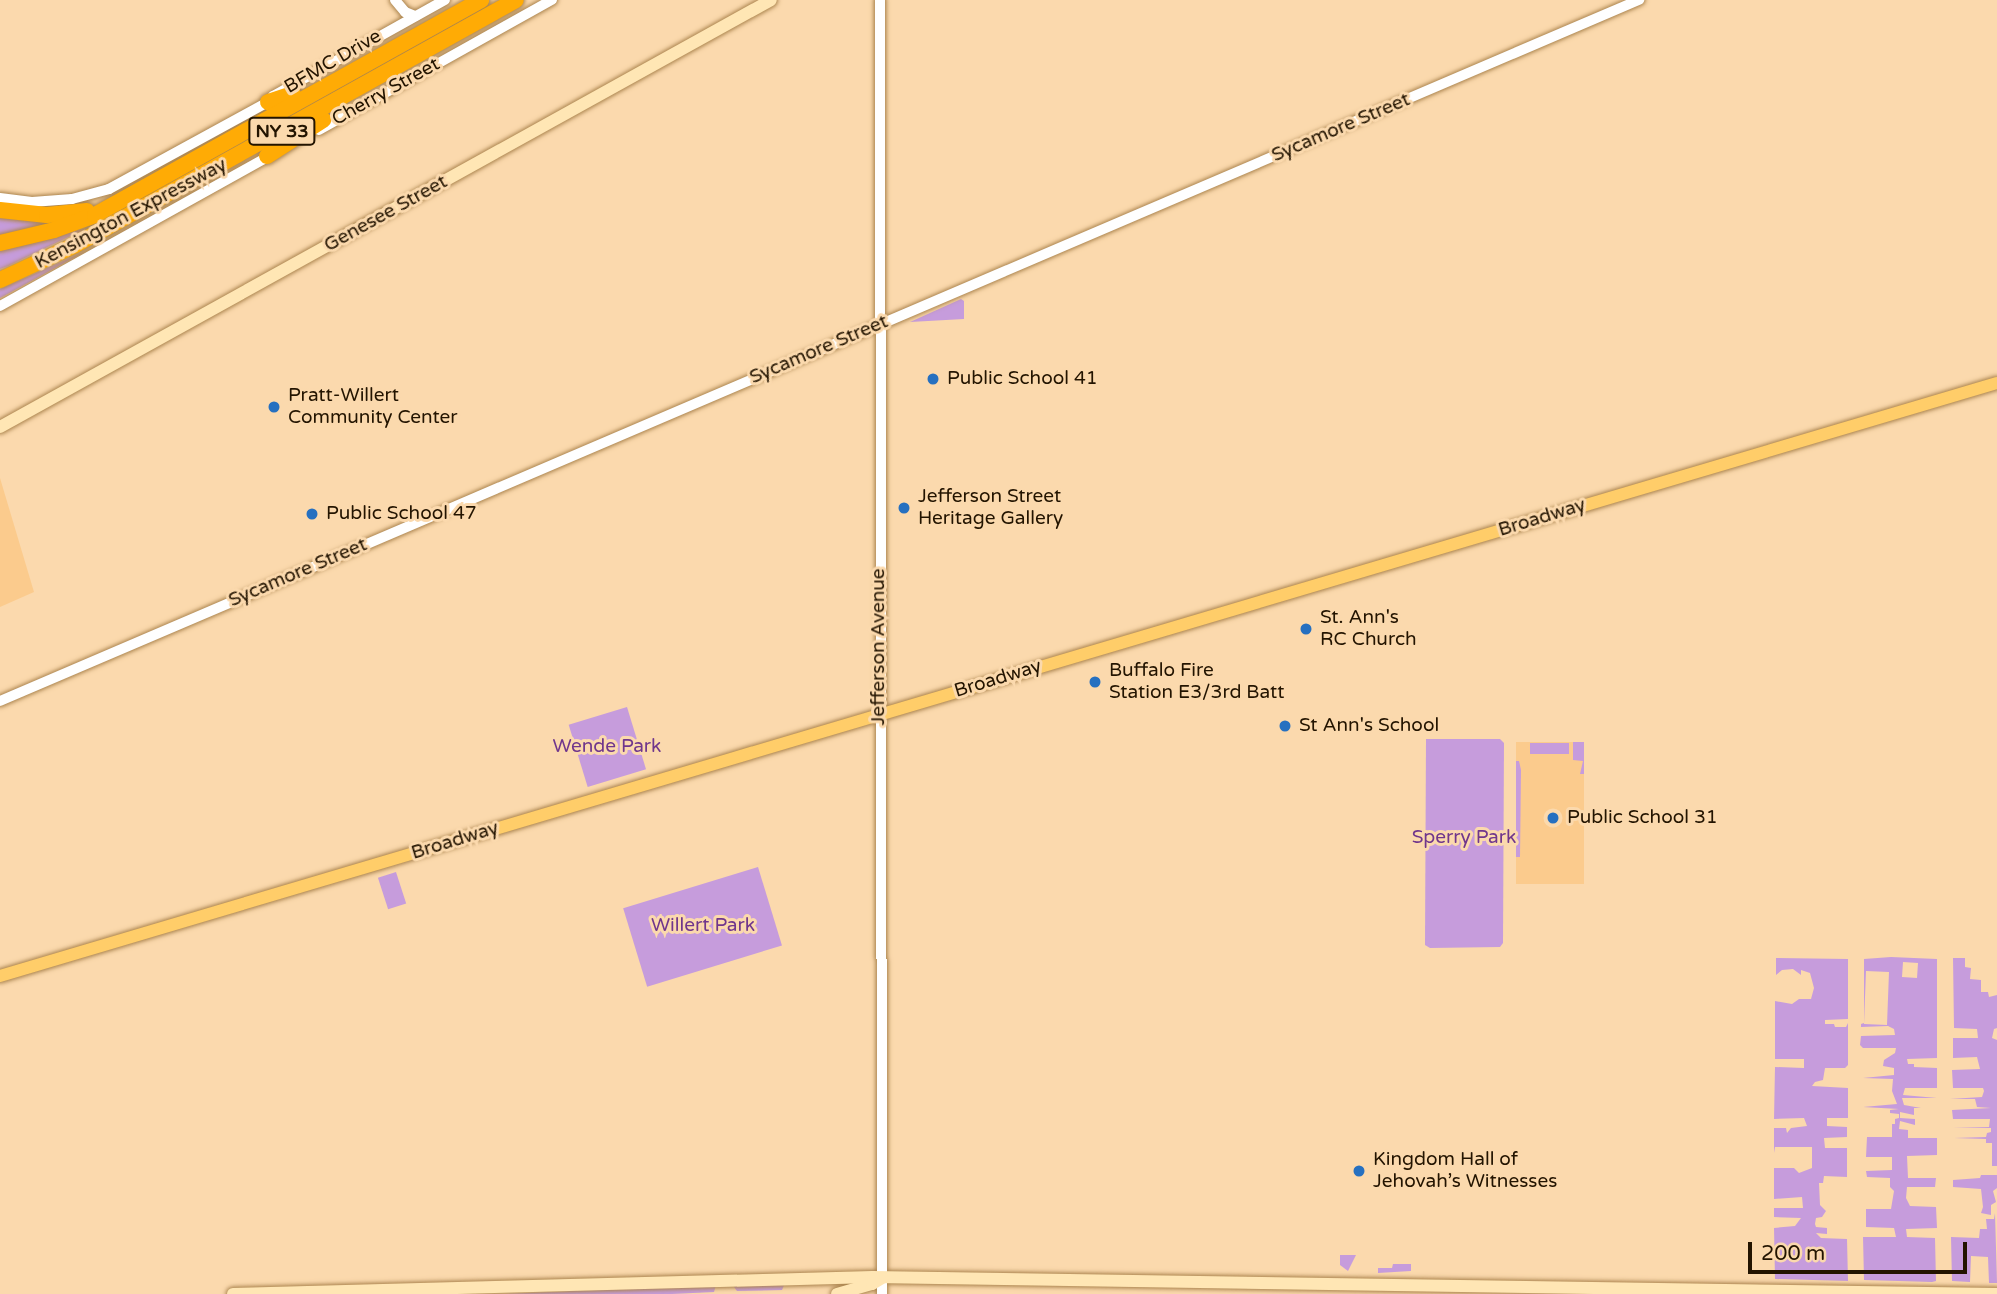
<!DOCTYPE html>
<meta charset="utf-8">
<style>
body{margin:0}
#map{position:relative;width:1997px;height:1294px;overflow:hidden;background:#fbd9ad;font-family:"Varela Round",sans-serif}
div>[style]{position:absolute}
.built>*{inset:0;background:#fbcb8d;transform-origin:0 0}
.green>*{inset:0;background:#c69cdc;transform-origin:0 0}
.roads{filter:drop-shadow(0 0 2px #ac854f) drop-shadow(0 0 2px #ac854f)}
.tertiary>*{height:10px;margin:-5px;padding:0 5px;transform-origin:5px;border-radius:5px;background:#fff}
.secondary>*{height:12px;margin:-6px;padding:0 6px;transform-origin:6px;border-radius:6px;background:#ffe6b4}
.primary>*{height:12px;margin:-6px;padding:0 6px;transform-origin:6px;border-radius:6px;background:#ffcd69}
.motorway>*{height:16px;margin:-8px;padding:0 8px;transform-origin:8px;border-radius:8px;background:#ffab05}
.dots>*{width:19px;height:19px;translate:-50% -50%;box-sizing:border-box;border:4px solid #fbd9ad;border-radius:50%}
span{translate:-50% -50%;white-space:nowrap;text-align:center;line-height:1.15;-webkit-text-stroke:6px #fbd9ad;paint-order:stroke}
.shield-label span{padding:2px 5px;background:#fbd9ad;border:2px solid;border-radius:5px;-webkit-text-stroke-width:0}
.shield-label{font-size:18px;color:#231400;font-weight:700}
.street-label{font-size:19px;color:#231400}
.poi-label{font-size:19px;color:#231400}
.left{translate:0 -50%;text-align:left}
.park-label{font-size:19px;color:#70368c}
.scale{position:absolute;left:1748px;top:1242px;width:219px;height:32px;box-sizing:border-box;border:4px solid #231400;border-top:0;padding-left:9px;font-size:21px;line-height:24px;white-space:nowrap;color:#231400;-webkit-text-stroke:5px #fbd9ad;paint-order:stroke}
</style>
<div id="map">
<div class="built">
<i style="clip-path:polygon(0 478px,34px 592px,0 607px)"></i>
<i style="left:1584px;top:742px;width:142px;height:68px;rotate:90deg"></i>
</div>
<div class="green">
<i style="clip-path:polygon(0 217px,67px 219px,0 237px)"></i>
<i style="clip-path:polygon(87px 228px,8px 266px,0 269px,0 251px)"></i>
<i style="clip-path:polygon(88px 250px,4px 296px,0 298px,0 289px)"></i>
<i style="clip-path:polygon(961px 299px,964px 301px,964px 319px,910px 322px)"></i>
<i style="left:627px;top:707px;width:65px;height:61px;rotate:73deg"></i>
<i style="clip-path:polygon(1426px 739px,1500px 739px,1504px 743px,1503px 943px,1500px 947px,1430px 948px,1425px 945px)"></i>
<i style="clip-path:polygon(1584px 742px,1584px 774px,1580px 774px,1583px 761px,1573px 760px,1573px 742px)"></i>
<i style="left:1530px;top:743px;width:39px;height:11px"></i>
<i style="clip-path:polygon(1516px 761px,1519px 761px,1521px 770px,1520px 857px,1516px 857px)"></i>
<i style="left:758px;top:867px;width:82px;height:141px;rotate:73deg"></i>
<i style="left:396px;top:872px;width:33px;height:19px;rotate:72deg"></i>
<i style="clip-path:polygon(evenodd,1891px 957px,1937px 959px,1937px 1058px,1907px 1059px,1908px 1064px,1914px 1064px,1914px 1067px,1937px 1068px,1937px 1088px,1905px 1088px,1903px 1095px,1937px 1098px,1902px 1098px,1904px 1105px,1921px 1108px,1914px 1108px,1914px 1115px,1900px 1112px,1900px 1118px,1915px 1119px,1915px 1125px,1900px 1121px,1899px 1129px,1908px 1130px,1908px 1138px,1937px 1138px,1937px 1155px,1907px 1156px,1908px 1178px,1936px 1178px,1935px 1187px,1907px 1187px,1906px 1198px,1910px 1206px,1936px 1207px,1937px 1228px,1906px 1229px,1907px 1237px,1935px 1238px,1936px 1281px,1932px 1282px,1864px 1280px,1863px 1237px,1896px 1237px,1894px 1228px,1866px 1227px,1866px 1209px,1891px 1209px,1894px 1191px,1890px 1187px,1890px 1178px,1867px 1177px,1866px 1171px,1892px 1170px,1892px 1157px,1866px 1157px,1867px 1137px,1892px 1137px,1892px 1124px,1895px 1124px,1895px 1119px,1899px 1118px,1899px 1114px,1890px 1113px,1890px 1110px,1899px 1109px,1863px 1107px,1897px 1104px,1892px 1091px,1893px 1079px,1863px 1078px,1894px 1075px,1894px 1068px,1883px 1066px,1884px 1060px,1895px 1053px,1896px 1048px,1863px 1048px,1860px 1045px,1861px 1036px,1895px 1035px,1894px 1029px,1888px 1026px,1861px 1027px,1861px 1024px,1864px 1023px,1864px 959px,1891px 957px,1903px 962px,1918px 963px,1917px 978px,1902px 977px,1903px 962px,1891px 957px,1866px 971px,1889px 972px,1887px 1025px,1864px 1024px,1866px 971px)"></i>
<i style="clip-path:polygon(1776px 958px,1848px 959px,1848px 1019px,1825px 1020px,1825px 1024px,1834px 1024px,1835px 1027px,1846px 1027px,1848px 1023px,1848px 1065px,1845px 1068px,1825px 1068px,1823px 1080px,1815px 1082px,1812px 1086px,1848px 1088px,1848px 1118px,1827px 1118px,1827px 1126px,1847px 1127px,1847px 1137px,1824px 1138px,1825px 1148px,1847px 1148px,1847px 1177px,1824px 1176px,1823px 1183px,1819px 1183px,1820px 1205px,1826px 1211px,1822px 1217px,1816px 1218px,1815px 1224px,1816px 1227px,1827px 1228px,1827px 1234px,1816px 1233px,1821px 1238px,1847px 1239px,1848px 1281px,1775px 1279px,1774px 1228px,1795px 1226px,1801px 1218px,1774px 1217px,1774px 1208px,1803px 1208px,1802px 1197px,1774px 1199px,1774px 1168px,1794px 1168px,1799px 1173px,1812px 1168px,1812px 1147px,1775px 1147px,1774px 1153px,1774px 1128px,1786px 1128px,1787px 1133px,1791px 1128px,1807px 1126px,1804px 1118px,1774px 1119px,1775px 1067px,1804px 1068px,1804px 1059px,1775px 1059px,1775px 1001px,1792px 1004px,1799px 999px,1811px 999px,1814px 988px,1810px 973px,1801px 970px,1801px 975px,1793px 969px,1782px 970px,1776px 975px)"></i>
<i style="clip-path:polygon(1953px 958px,1965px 958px,1965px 967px,1971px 968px,1970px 979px,1981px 980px,1981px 992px,1988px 992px,1989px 997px,1997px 995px,1997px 1028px,1994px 1029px,1992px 1038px,1997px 1040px,1997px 1166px,1992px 1166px,1992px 1143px,1986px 1143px,1986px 1139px,1954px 1138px,1986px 1137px,1987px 1133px,1991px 1132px,1991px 1128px,1953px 1128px,1989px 1127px,1990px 1119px,1953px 1119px,1952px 1110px,1991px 1108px,1977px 1107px,1975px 1099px,1950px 1099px,1982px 1097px,1984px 1091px,1983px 1088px,1953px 1088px,1952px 1070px,1980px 1069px,1977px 1057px,1953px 1058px,1953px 1038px,1978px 1038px,1977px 1029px,1954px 1028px)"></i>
<i style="clip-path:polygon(1981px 1175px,1997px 1175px,1997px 1188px,1993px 1191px,1996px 1202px,1991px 1205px,1991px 1215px,1981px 1213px,1983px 1207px,1981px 1189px,1953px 1187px,1953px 1180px,1980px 1178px)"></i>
<i style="clip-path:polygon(1995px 1213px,1997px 1283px,1989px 1283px,1988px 1257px,1971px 1256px,1970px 1282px,1952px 1281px,1951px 1237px,1979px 1238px,1980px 1229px,1987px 1229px,1986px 1219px,1994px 1219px)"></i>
<i style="clip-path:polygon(1340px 1255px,1356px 1255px,1348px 1271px,1340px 1265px)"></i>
<i style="clip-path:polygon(1393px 1264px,1411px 1264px,1411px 1271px,1378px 1273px,1378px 1268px,1392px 1268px)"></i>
<i style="clip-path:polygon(785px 1283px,782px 1290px,737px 1291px,734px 1287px,735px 1285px)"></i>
<i style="clip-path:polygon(716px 1285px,714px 1292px,672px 1294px,505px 1294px)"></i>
</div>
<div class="roads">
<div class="tertiary">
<i style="left:395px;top:0;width:16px;rotate:50deg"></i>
<i style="left:405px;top:12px;width:11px;rotate:22deg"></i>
<i style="left:880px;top:0;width:1294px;rotate:89.91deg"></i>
<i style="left:319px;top:130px;width:267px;rotate:-29.2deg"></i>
<i style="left:0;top:198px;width:32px;rotate:7deg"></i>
<i style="left:32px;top:202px;width:40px;rotate:-4.3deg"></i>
<i style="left:72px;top:199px;width:38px;rotate:-15deg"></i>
<i style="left:109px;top:189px;width:181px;rotate:-28.7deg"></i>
<i style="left:268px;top:102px;width:8px;rotate:-50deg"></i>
<i style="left:273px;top:96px;width:197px;rotate:-29.2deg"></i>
<i style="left:0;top:306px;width:310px;rotate:-29.1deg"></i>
<i style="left:0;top:701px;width:1783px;rotate:-23.16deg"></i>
</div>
<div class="secondary">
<i style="left:0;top:427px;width:881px;rotate:-28.98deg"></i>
<i style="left:233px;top:1294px;width:640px;rotate:-1.52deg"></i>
<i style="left:873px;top:1277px;width:1124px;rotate:0.87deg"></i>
<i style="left:837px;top:1294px;width:36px;rotate:-16deg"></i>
<i style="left:872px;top:1284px;width:12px;rotate:-31deg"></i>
</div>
<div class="primary">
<i style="left:0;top:976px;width:2083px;rotate:-16.54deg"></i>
</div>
<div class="motorway">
<i style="left:268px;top:102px;width:26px;rotate:-18deg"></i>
<i style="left:267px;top:156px;width:67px;rotate:-32.7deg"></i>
<i style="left:0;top:210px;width:47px;rotate:6.1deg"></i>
<i style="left:47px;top:215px;width:40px;rotate:-5.7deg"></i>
<i style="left:0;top:243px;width:56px;rotate:-13.5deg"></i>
<i style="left:54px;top:230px;width:44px;rotate:-20.1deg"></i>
<i style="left:95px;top:215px;width:442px;rotate:-29.1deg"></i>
<i style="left:0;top:280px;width:83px;rotate:-25deg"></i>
<i style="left:75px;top:245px;width:504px;rotate:-29.05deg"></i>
</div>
</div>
<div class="dots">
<i style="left:933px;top:379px;background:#2670c0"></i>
<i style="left:274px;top:407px;background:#2670c0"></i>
<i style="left:904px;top:508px;background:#2670c0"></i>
<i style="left:312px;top:514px;background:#2670c0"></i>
<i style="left:1306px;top:629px;background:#2670c0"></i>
<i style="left:1095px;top:682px;background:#2670c0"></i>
<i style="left:1285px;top:726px;background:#2670c0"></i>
<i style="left:1553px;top:818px;background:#2670c0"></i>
<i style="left:1359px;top:1171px;background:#2670c0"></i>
</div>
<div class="shield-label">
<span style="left:282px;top:131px">NY 33</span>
</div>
<div class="street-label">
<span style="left:333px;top:62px;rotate:-30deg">BFMC Drive</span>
<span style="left:386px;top:92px;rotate:-29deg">Cherry Street</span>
<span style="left:1341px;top:128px;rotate:-23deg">Sycamore Street</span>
<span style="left:131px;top:214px;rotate:-28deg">Kensington Expressway</span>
<span style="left:386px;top:214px;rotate:-29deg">Genesee Street</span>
<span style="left:819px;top:350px;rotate:-23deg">Sycamore Street</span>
<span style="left:1542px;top:518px;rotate:-17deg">Broadway</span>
<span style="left:298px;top:573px;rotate:-23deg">Sycamore Street</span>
<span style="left:879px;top:647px;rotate:-90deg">Jefferson Avenue</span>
<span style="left:998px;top:679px;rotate:-17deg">Broadway</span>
<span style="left:455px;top:841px;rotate:-17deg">Broadway</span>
</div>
<div class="poi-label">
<span class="left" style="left:947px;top:379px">Public School 41</span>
<span class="left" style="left:288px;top:407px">Pratt-Willert<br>Community Center</span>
<span class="left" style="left:918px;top:508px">Jefferson Street<br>Heritage Gallery</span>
<span class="left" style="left:326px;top:514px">Public School 47</span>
<span class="left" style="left:1320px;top:629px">St. Ann's<br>RC Church</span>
<span class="left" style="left:1109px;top:682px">Buffalo Fire<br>Station E3/3rd Batt</span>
<span class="left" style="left:1299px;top:726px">St Ann's School</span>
<span class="left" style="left:1567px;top:818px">Public School 31</span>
<span class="left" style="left:1373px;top:1171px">Kingdom Hall of<br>Jehovah’s Witnesses</span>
</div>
<div class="park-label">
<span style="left:607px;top:747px">Wende Park</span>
<span style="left:1464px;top:838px">Sperry Park</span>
<span style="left:703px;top:926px">Willert Park</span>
</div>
<div class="scale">200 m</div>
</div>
